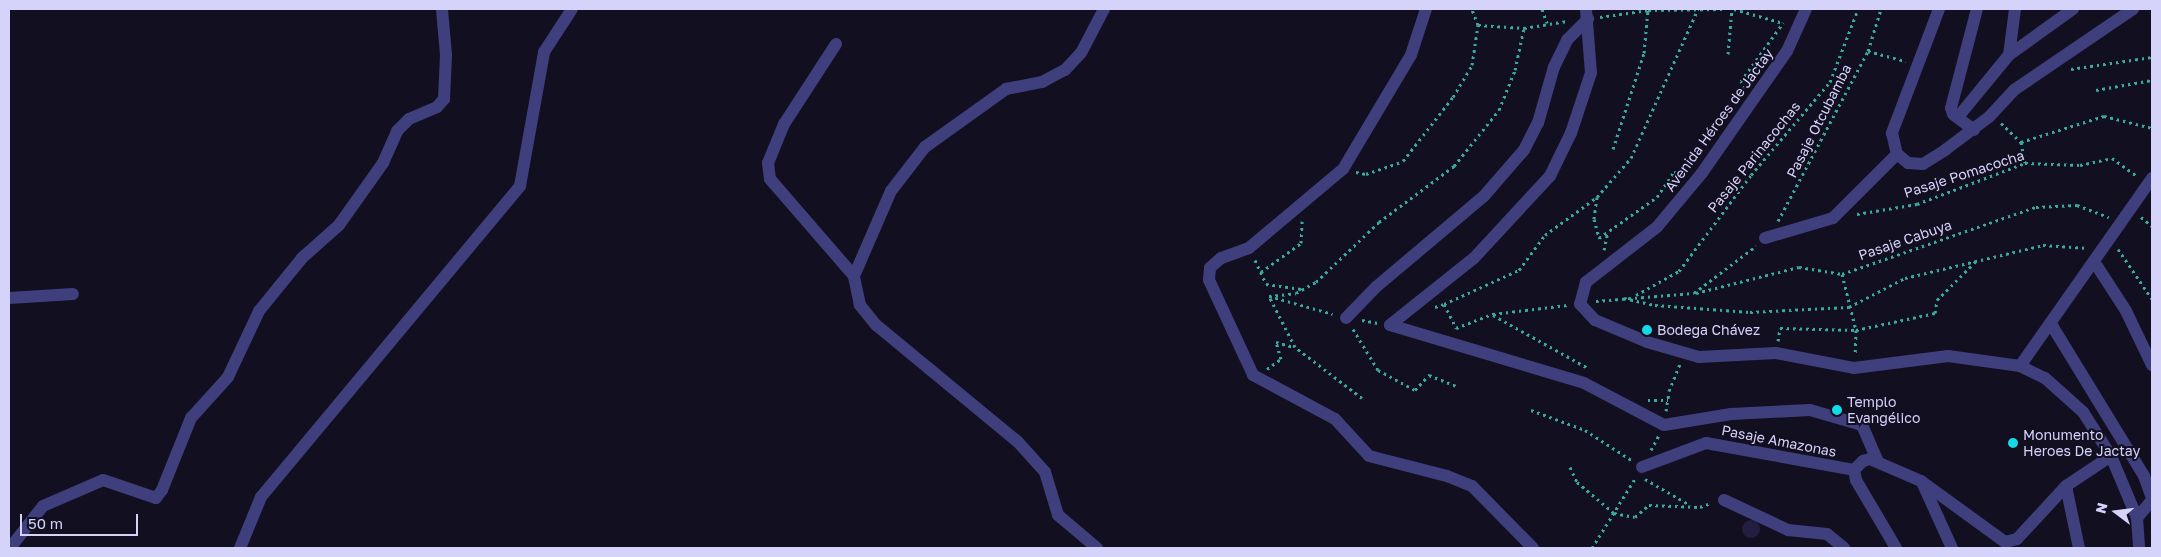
<!DOCTYPE html>
<meta charset="utf-8">
<style>
body{margin:0}
#map{position:relative;width:2161px;height:557px;overflow:hidden;background:#120f21;font-family:"Golos Text",sans-serif}
div>[style]{position:absolute}
.building>*{inset:0;background:#231d40}
.round{border-radius:50%}
.path>*{height:3px;margin-top:-1.5px;transform-origin:0;background:repeating-linear-gradient(90deg,#39aa9e 0 2.5px,transparent 0 6.5px)}
.pedestrian>*{height:12px;margin:-6px;padding:0 6px;transform-origin:6px;border-radius:6px;background:#3e3f7c}
.minor>*{height:12px;margin:-6px;padding:0 6px;transform-origin:6px;border-radius:6px;background:#3e3f7c}
.tertiary>*{height:12px;margin:-6px;padding:0 6px;transform-origin:6px;border-radius:6px;background:#3e3f7c}
.dots>*{width:14px;height:14px;translate:-50% -50%;box-sizing:border-box;border:2px solid #120f21;border-radius:50%}
span{translate:-50% -50%;white-space:nowrap;text-align:center;line-height:1.15;-webkit-text-stroke:4px #120f21;paint-order:stroke}
.street-label{font-size:14px;color:#d6d3fb}
.poi-label{font-size:14px;color:#d6d3fb}
.left{translate:0 -50%;text-align:left}
.frame{position:absolute;inset:0;border:10px solid #d6d3fb;pointer-events:none}
.north{position:absolute;left:2091px;top:487px;width:50px;height:50px;-webkit-text-stroke:4px #120f21;paint-order:stroke;rotate:285deg;font-size:14px;font-weight:700;line-height:20px;text-align:center;color:#d6d3fb}
.north::after{content:'';display:block;margin:auto;width:18px;height:22px;background:#d6d3fb;clip-path:polygon(50% 0,100% 100%,50% 72%,0 100%)}
.scale{position:absolute;left:20px;top:514px;width:118px;height:22px;box-sizing:border-box;border:2px solid #d6d3fb;border-top:0;padding-left:6px;font-size:15px;line-height:18px;white-space:nowrap;color:#d6d3fb;-webkit-text-stroke:4px #120f21;paint-order:stroke}
</style>
<div id="map">
<div class="building">
<i class="round" style="left:1742px;top:520px;width:18px;height:18px"></i>
</div>
<div class="path">
<i style="left:1542px;top:9px;width:15px;rotate:70deg"></i>
<i style="left:1734px;top:9px;width:51px;rotate:15.9deg"></i>
<i style="left:1600px;top:17px;width:49px;rotate:-8.3deg"></i>
<i style="left:1648px;top:10px;width:76px;rotate:-0.8deg"></i>
<i style="left:1478px;top:25px;width:46px;rotate:3.7deg"></i>
<i style="left:1524px;top:28px;width:44px;rotate:-9.2deg"></i>
<i style="left:1868px;top:51px;width:39px;rotate:15deg"></i>
<i style="left:1728px;top:54px;width:45px;rotate:-84.9deg"></i>
<i style="left:2071px;top:69px;width:82px;rotate:-8.4deg"></i>
<i style="left:1745px;top:88px;width:8px;rotate:-120deg"></i>
<i style="left:1741px;top:81px;width:72px;rotate:-54.1deg"></i>
<i style="left:2096px;top:90px;width:57px;rotate:-10.1deg"></i>
<i style="left:2001px;top:123px;width:28px;rotate:44deg"></i>
<i style="left:2021px;top:142px;width:21px;rotate:79deg"></i>
<i style="left:2021px;top:142px;width:87px;rotate:-17.4deg"></i>
<i style="left:2104px;top:116px;width:49px;rotate:14deg"></i>
<i style="left:1613px;top:149px;width:101px;rotate:-72.1deg"></i>
<i style="left:1644px;top:53px;width:43px;rotate:-84.7deg"></i>
<i style="left:1356px;top:172px;width:10px;rotate:11deg"></i>
<i style="left:1366px;top:174px;width:39px;rotate:-19deg"></i>
<i style="left:1403px;top:161px;width:81px;rotate:-52deg"></i>
<i style="left:1453px;top:97px;width:37px;rotate:-59deg"></i>
<i style="left:1472px;top:65px;width:40px;rotate:-81.5deg"></i>
<i style="left:1478px;top:25px;width:17px;rotate:-111deg"></i>
<i style="left:1597px;top:197px;width:22px;rotate:98deg"></i>
<i style="left:1594px;top:219px;width:20px;rotate:75deg"></i>
<i style="left:1599px;top:238px;width:71px;rotate:-35.3deg"></i>
<i style="left:1657px;top:197px;width:30px;rotate:-56deg"></i>
<i style="left:1674px;top:172px;width:10px;rotate:11deg"></i>
<i style="left:1857px;top:214px;width:61px;rotate:-9.5deg"></i>
<i style="left:1917px;top:204px;width:116px;rotate:-20.8deg"></i>
<i style="left:2025px;top:163px;width:55px;rotate:2.1deg"></i>
<i style="left:2080px;top:165px;width:33px;rotate:-12deg"></i>
<i style="left:2112px;top:158px;width:32px;rotate:36deg"></i>
<i style="left:2141px;top:217px;width:14px;rotate:39deg"></i>
<i style="left:1778px;top:221px;width:192px;rotate:-62.1deg"></i>
<i style="left:1868px;top:51px;width:44px;rotate:-72.8deg"></i>
<i style="left:2118px;top:249px;width:60px;rotate:55.8deg"></i>
<i style="left:1604px;top:250px;width:19px;rotate:-78deg"></i>
<i style="left:1255px;top:260px;width:26px;rotate:65deg"></i>
<i style="left:1266px;top:284px;width:37px;rotate:8deg"></i>
<i style="left:1261px;top:272px;width:49px;rotate:-35.9deg"></i>
<i style="left:1301px;top:243px;width:22px;rotate:-87deg"></i>
<i style="left:1842px;top:274px;width:58px;rotate:76deg"></i>
<i style="left:1856px;top:330px;width:25px;rotate:92deg"></i>
<i style="left:1696px;top:293px;width:106px;rotate:-14.2deg"></i>
<i style="left:1799px;top:267px;width:44px;rotate:9.2deg"></i>
<i style="left:1842px;top:274px;width:205px;rotate:-19.1deg"></i>
<i style="left:2036px;top:207px;width:41px;rotate:-2.8deg"></i>
<i style="left:2077px;top:205px;width:34px;rotate:21deg"></i>
<i style="left:1636px;top:295px;width:49px;rotate:-29.2deg"></i>
<i style="left:1679px;top:271px;width:120px;rotate:-53.1deg"></i>
<i style="left:1751px;top:175px;width:122px;rotate:-49.7deg"></i>
<i style="left:1830px;top:82px;width:78px;rotate:-69deg"></i>
<i style="left:1269px;top:296px;width:66px;rotate:15.7deg"></i>
<i style="left:1624px;top:298px;width:32px;rotate:13deg"></i>
<i style="left:1655px;top:305px;width:95px;rotate:4.2deg"></i>
<i style="left:1750px;top:312px;width:99px;rotate:-2.9deg"></i>
<i style="left:1849px;top:307px;width:63px;rotate:-27.4deg"></i>
<i style="left:1905px;top:278px;width:142px;rotate:-13.4deg"></i>
<i style="left:2043px;top:245px;width:45px;rotate:3.8deg"></i>
<i style="left:1596px;top:301px;width:98px;rotate:-4.7deg"></i>
<i style="left:1694px;top:293px;width:78px;rotate:-37.2deg"></i>
<i style="left:1444px;top:304px;width:82px;rotate:-24.4deg"></i>
<i style="left:1519px;top:270px;width:44px;rotate:-53.4deg"></i>
<i style="left:1545px;top:235px;width:64px;rotate:-36.2deg"></i>
<i style="left:1597px;top:197px;width:52px;rotate:-48.9deg"></i>
<i style="left:1631px;top:158px;width:163px;rotate:-65.8deg"></i>
<i style="left:1435px;top:307px;width:9px;rotate:-18deg"></i>
<i style="left:1444px;top:304px;width:27px;rotate:63deg"></i>
<i style="left:1456px;top:328px;width:40px;rotate:-21deg"></i>
<i style="left:1493px;top:314px;width:75px;rotate:-6.9deg"></i>
<i style="left:1493px;top:315px;width:109px;rotate:29.2deg"></i>
<i style="left:1362px;top:320px;width:16px;rotate:11deg"></i>
<i style="left:1353px;top:329px;width:48px;rotate:58.6deg"></i>
<i style="left:1378px;top:370px;width:42px;rotate:28.4deg"></i>
<i style="left:1415px;top:390px;width:21px;rotate:-47deg"></i>
<i style="left:1429px;top:375px;width:29px;rotate:22deg"></i>
<i style="left:1778px;top:341px;width:13px;rotate:-81deg"></i>
<i style="left:1780px;top:328px;width:76px;rotate:1.5deg"></i>
<i style="left:1856px;top:330px;width:81px;rotate:-12.1deg"></i>
<i style="left:1935px;top:313px;width:13px;rotate:-81deg"></i>
<i style="left:1937px;top:300px;width:54px;rotate:-45deg"></i>
<i style="left:1267px;top:369px;width:17px;rotate:-36deg"></i>
<i style="left:1281px;top:359px;width:18px;rotate:-106deg"></i>
<i style="left:1276px;top:342px;width:19px;rotate:16deg"></i>
<i style="left:1362px;top:398px;width:84px;rotate:-142.7deg"></i>
<i style="left:1295px;top:347px;width:57px;rotate:-117deg"></i>
<i style="left:1269px;top:296px;width:27px;rotate:-6deg"></i>
<i style="left:1296px;top:293px;width:23px;rotate:-29deg"></i>
<i style="left:1316px;top:282px;width:87px;rotate:-43.6deg"></i>
<i style="left:1379px;top:222px;width:94px;rotate:-36.7deg"></i>
<i style="left:1454px;top:166px;width:72px;rotate:-51.2deg"></i>
<i style="left:1499px;top:110px;width:43px;rotate:-68.2deg"></i>
<i style="left:1515px;top:70px;width:43px;rotate:-77.9deg"></i>
<i style="left:1648px;top:400px;width:20px"></i>
<i style="left:1531px;top:410px;width:58px;rotate:20.3deg"></i>
<i style="left:1585px;top:430px;width:57px;rotate:32.9deg"></i>
<i style="left:1666px;top:411px;width:20px;rotate:-81deg"></i>
<i style="left:1669px;top:391px;width:29px;rotate:-68deg"></i>
<i style="left:1651px;top:450px;width:17px;rotate:-62deg"></i>
<i style="left:1570px;top:467px;width:17px;rotate:65deg"></i>
<i style="left:1577px;top:482px;width:48px;rotate:40deg"></i>
<i style="left:1614px;top:513px;width:21px;rotate:11deg"></i>
<i style="left:1635px;top:517px;width:18px;rotate:-41deg"></i>
<i style="left:1649px;top:505px;width:51px;rotate:2.2deg"></i>
<i style="left:1700px;top:507px;width:12px;rotate:-20deg"></i>
<i style="left:1645px;top:479px;width:52px;rotate:30deg"></i>
<i style="left:1592px;top:548px;width:84px;rotate:-58.2deg"></i>
</div>
<div class="pedestrian">
<i style="left:1390px;top:325px;width:202px;rotate:16.6deg"></i>
<i style="left:1584px;top:383px;width:90px;rotate:27.7deg"></i>
<i style="left:1664px;top:425px;width:68px;rotate:-9.3deg"></i>
<i style="left:1731px;top:414px;width:79px;rotate:-2.9deg"></i>
<i style="left:1810px;top:410px;width:54px;rotate:16.1deg"></i>
<i style="left:1862px;top:425px;width:40px;rotate:66.6deg"></i>
<i style="left:1642px;top:467px;width:68px;rotate:-20.6deg"></i>
<i style="left:1706px;top:443px;width:150px;rotate:10.3deg"></i>
</div>
<div class="minor">
<i style="left:1426px;top:9px;width:48px;rotate:108.1deg"></i>
<i style="left:1411px;top:55px;width:133px;rotate:120.8deg"></i>
<i style="left:1343px;top:169px;width:123px;rotate:140deg"></i>
<i style="left:1249px;top:248px;width:30px;rotate:160deg"></i>
<i style="left:1221px;top:258px;width:15px;rotate:138deg"></i>
<i style="left:1210px;top:268px;width:12px;rotate:95deg"></i>
<i style="left:1209px;top:280px;width:105px;rotate:65.1deg"></i>
<i style="left:1253px;top:375px;width:93px;rotate:28.2deg"></i>
<i style="left:1335px;top:419px;width:50px;rotate:47.4deg"></i>
<i style="left:1369px;top:456px;width:81px;rotate:14.4deg"></i>
<i style="left:1447px;top:476px;width:27px;rotate:22deg"></i>
<i style="left:1472px;top:486px;width:87px;rotate:45.5deg"></i>
<i style="left:1939px;top:9px;width:133px;rotate:110.8deg"></i>
<i style="left:1892px;top:133px;width:22px;rotate:77deg"></i>
<i style="left:1897px;top:154px;width:14px;rotate:39deg"></i>
<i style="left:1908px;top:163px;width:15px;rotate:4deg"></i>
<i style="left:1923px;top:164px;width:26px;rotate:-32deg"></i>
<i style="left:1945px;top:150px;width:55px;rotate:-36.9deg"></i>
<i style="left:1989px;top:117px;width:37px;rotate:-47deg"></i>
<i style="left:2014px;top:90px;width:144px;rotate:-34.2deg"></i>
<i style="left:2015px;top:9px;width:46px;rotate:97.4deg"></i>
<i style="left:2009px;top:55px;width:79px;rotate:-35.7deg"></i>
<i style="left:836px;top:44px;width:95px;rotate:123deg"></i>
<i style="left:784px;top:124px;width:42px;rotate:112.3deg"></i>
<i style="left:768px;top:163px;width:16px;rotate:83deg"></i>
<i style="left:770px;top:179px;width:128px;rotate:49.1deg"></i>
<i style="left:1958px;top:117px;width:80px;rotate:-50.6deg"></i>
<i style="left:1974px;top:130px;width:26px;rotate:-143deg"></i>
<i style="left:1953px;top:114px;width:6px;rotate:-108deg"></i>
<i style="left:1951px;top:108px;width:102px;rotate:-75.3deg"></i>
<i style="left:1765px;top:238px;width:71px;rotate:-16.4deg"></i>
<i style="left:1833px;top:218px;width:91px;rotate:-45deg"></i>
<i style="left:2095px;top:263px;width:57px;rotate:57.1deg"></i>
<i style="left:2126px;top:311px;width:60px;rotate:64.3deg"></i>
<i style="left:9px;top:298px;width:64px;rotate:-3.6deg"></i>
<i style="left:1346px;top:318px;width:43px;rotate:-45.9deg"></i>
<i style="left:1376px;top:287px;width:141px;rotate:-40.1deg"></i>
<i style="left:1484px;top:196px;width:61px;rotate:-49deg"></i>
<i style="left:1524px;top:150px;width:30px;rotate:-63deg"></i>
<i style="left:1538px;top:123px;width:58px;rotate:-74.1deg"></i>
<i style="left:1554px;top:67px;width:30px;rotate:-64deg"></i>
<i style="left:1567px;top:40px;width:30px;rotate:-45deg"></i>
<i style="left:2051px;top:324px;width:178px;rotate:58.5deg"></i>
<i style="left:2144px;top:476px;width:23px;rotate:70deg"></i>
<i style="left:1390px;top:325px;width:107px;rotate:-38.6deg"></i>
<i style="left:1474px;top:258px;width:112px;rotate:-47.2deg"></i>
<i style="left:1550px;top:176px;width:48px;rotate:-64deg"></i>
<i style="left:1571px;top:133px;width:63px;rotate:-71.6deg"></i>
<i style="left:1591px;top:73px;width:64px;rotate:-94.5deg"></i>
<i style="left:2020px;top:366px;width:230px;rotate:-54.9deg"></i>
<i style="left:1922px;top:482px;width:72px;rotate:65.6deg"></i>
<i style="left:2066px;top:486px;width:63px;rotate:78.2deg"></i>
<i style="left:1724px;top:500px;width:71px;rotate:25.1deg"></i>
<i style="left:1788px;top:530px;width:39px;rotate:6deg"></i>
<i style="left:1827px;top:534px;width:22px;rotate:39deg"></i>
<i style="left:2137px;top:518px;width:23px;rotate:-50deg"></i>
<i style="left:10px;top:548px;width:53px;rotate:-51.8deg"></i>
<i style="left:43px;top:506px;width:65px;rotate:-23.4deg"></i>
<i style="left:103px;top:480px;width:56px;rotate:18.8deg"></i>
<i style="left:156px;top:498px;width:10px;rotate:-53deg"></i>
<i style="left:162px;top:490px;width:78px;rotate:-68.1deg"></i>
<i style="left:191px;top:418px;width:55px;rotate:-47.9deg"></i>
<i style="left:228px;top:377px;width:73px;rotate:-64.8deg"></i>
<i style="left:259px;top:311px;width:68px;rotate:-50.9deg"></i>
<i style="left:302px;top:258px;width:50px;rotate:-41.7deg"></i>
<i style="left:339px;top:225px;width:76px;rotate:-54.6deg"></i>
<i style="left:383px;top:163px;width:35px;rotate:-66deg"></i>
<i style="left:397px;top:131px;width:17px;rotate:-45deg"></i>
<i style="left:409px;top:119px;width:30px;rotate:-23deg"></i>
<i style="left:437px;top:107px;width:11px;rotate:-49deg"></i>
<i style="left:444px;top:99px;width:44px;rotate:-87.4deg"></i>
<i style="left:446px;top:55px;width:46px;rotate:-95deg"></i>
<i style="left:240px;top:548px;width:55px;rotate:-67.6deg"></i>
<i style="left:261px;top:497px;width:405px;rotate:-50.2deg"></i>
<i style="left:520px;top:186px;width:136px;rotate:-79.8deg"></i>
<i style="left:544px;top:52px;width:51px;rotate:-56.9deg"></i>
<i style="left:1097px;top:548px;width:51px;rotate:-139.8deg"></i>
<i style="left:1058px;top:515px;width:45px;rotate:-106.8deg"></i>
<i style="left:1045px;top:472px;width:40px;rotate:-132deg"></i>
<i style="left:1018px;top:442px;width:184px;rotate:-140.5deg"></i>
<i style="left:876px;top:325px;width:26px;rotate:-129deg"></i>
<i style="left:860px;top:305px;width:30px;rotate:-102deg"></i>
<i style="left:854px;top:276px;width:93px;rotate:-66.5deg"></i>
<i style="left:891px;top:191px;width:56px;rotate:-52.3deg"></i>
<i style="left:925px;top:147px;width:100px;rotate:-35.6deg"></i>
<i style="left:1006px;top:89px;width:37px;rotate:-11deg"></i>
<i style="left:1042px;top:82px;width:26px;rotate:-28deg"></i>
<i style="left:1065px;top:70px;width:23px;rotate:-47deg"></i>
<i style="left:1081px;top:53px;width:50px;rotate:-62.4deg"></i>
<i style="left:1896px;top:548px;width:79px;rotate:-120.5deg"></i>
<i style="left:1856px;top:480px;width:10px;rotate:-101deg"></i>
<i style="left:1854px;top:470px;width:13px;rotate:-45deg"></i>
<i style="left:1863px;top:461px;width:7px;rotate:-16deg"></i>
<i style="left:1870px;top:459px;width:56px;rotate:23.3deg"></i>
<i style="left:1921px;top:481px;width:104px;rotate:36deg"></i>
<i style="left:2005px;top:542px;width:12px;rotate:-14deg"></i>
<i style="left:2017px;top:539px;width:72px;rotate:-47.2deg"></i>
<i style="left:2066px;top:486px;width:54px;rotate:-33.7deg"></i>
</div>
<div class="tertiary">
<i style="left:1806px;top:9px;width:46px;rotate:114.3deg"></i>
<i style="left:1787px;top:51px;width:149px;rotate:124.9deg"></i>
<i style="left:1702px;top:173px;width:70px;rotate:129.8deg"></i>
<i style="left:1657px;top:227px;width:90px;rotate:142.2deg"></i>
<i style="left:1586px;top:282px;width:23px;rotate:105deg"></i>
<i style="left:1580px;top:304px;width:22px;rotate:47deg"></i>
<i style="left:1595px;top:320px;width:56px;rotate:22.9deg"></i>
<i style="left:1647px;top:342px;width:54px;rotate:16.1deg"></i>
<i style="left:1699px;top:357px;width:77px;rotate:-3deg"></i>
<i style="left:1776px;top:353px;width:79px;rotate:10.9deg"></i>
<i style="left:1854px;top:368px;width:95px;rotate:-7.3deg"></i>
<i style="left:1948px;top:356px;width:73px;rotate:7.9deg"></i>
<i style="left:2020px;top:366px;width:28px;rotate:26deg"></i>
<i style="left:2045px;top:378px;width:51px;rotate:41.8deg"></i>
<i style="left:2083px;top:412px;width:52px;rotate:57.5deg"></i>
<i style="left:2111px;top:456px;width:67px;rotate:67.2deg"></i>
<i style="left:2137px;top:518px;width:30px;rotate:86deg"></i>
</div>
<div class="dots">
<i style="left:1647px;top:330px;background:#14dae7"></i>
<i style="left:1837px;top:410px;background:#14dae7"></i>
<i style="left:2013px;top:443px;background:#14dae7"></i>
</div>
<div class="street-label">
<span style="left:1719px;top:120px;rotate:-54deg">Avenida Héroes de Jactay</span>
<span style="left:1819px;top:121px;rotate:-63deg">Pasaje Otcubamba</span>
<span style="left:1754px;top:157px;rotate:-51deg">Pasaje Parinacochas</span>
<span style="left:1964px;top:174px;rotate:-18deg">Pasaje Pomacocha</span>
<span style="left:1905px;top:240px;rotate:-19deg">Pasaje Cabuya</span>
<span style="left:1779px;top:441px;rotate:11deg">Pasaje Amazonas</span>
</div>
<div class="poi-label">
<span class="left" style="left:1657px;top:330px">Bodega Chávez</span>
<span class="left" style="left:1847px;top:410px">Templo<br>Evangélico</span>
<span class="left" style="left:2023px;top:443px">Monumento<br>Heroes De Jactay</span>
</div>
<div class="frame"></div>
<div class="north">N</div>
<div class="scale">50 m</div>
</div>
